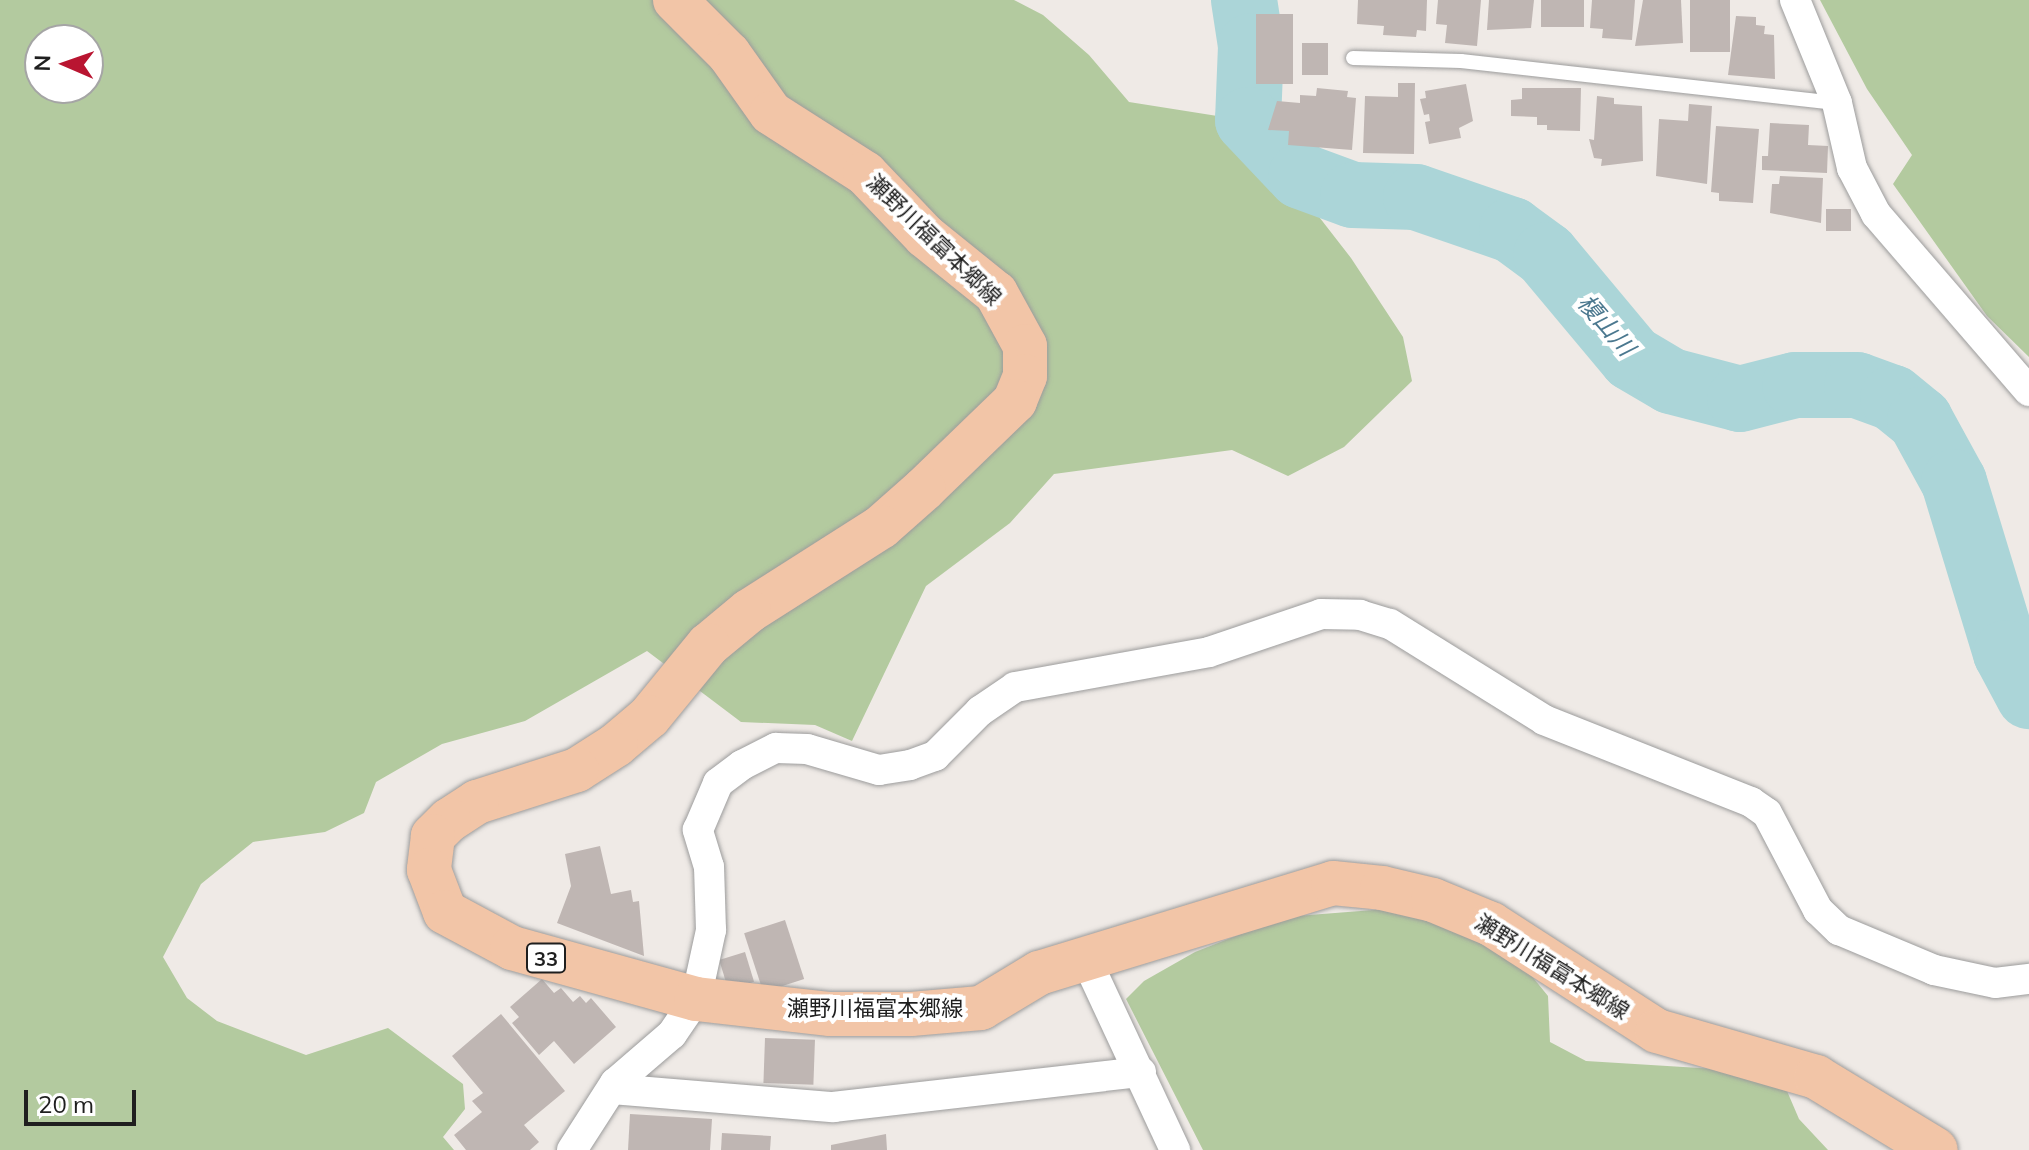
<!DOCTYPE html>
<meta charset="utf-8">
<style>
body{margin:0}
#map{position:relative;width:2029px;height:1150px;overflow:hidden;background:#efeae6;font-family:Mulish,"Noto Sans JP",sans-serif}
div>[style]{position:absolute}
.forest>*{inset:0;background:#b3ca9f}
.river>*{height:66px;margin:-33px;padding:0 33px;transform-origin:33px;border-radius:33px;background:#abd5d8}
.building>*{inset:0;background:#bfb6b3;transform-origin:0 0}
.roads{filter:drop-shadow(0 0 2px #9c9c9c) drop-shadow(0 0 2px #9c9c9c)}
.service>*{height:14px;margin:-7px;padding:0 7px;transform-origin:7px;border-radius:7px;background:#fff}
.minor>*{height:30px;margin:-15px;padding:0 15px;transform-origin:15px;border-radius:15px;background:#fff}
.primary>*{height:44px;margin:-22px;padding:0 22px;transform-origin:22px;border-radius:22px;background:#f2c5a7}
span{translate:-50% -50%;white-space:nowrap;text-align:center;line-height:1.15;-webkit-text-stroke:8px #fff;paint-order:stroke}
.shield-label span{padding:2px 6px;background:#fff;border:2px solid;border-radius:6px;-webkit-text-stroke-width:0}
.shield-label{font-size:20px;color:#1f1f1f;font-weight:700}
.street-label{font-size:22px;color:#1f1f1f}
.water-label{font-size:24px;color:#4b788f;font-style:italic}
.north{position:absolute;left:24px;top:24px;width:80px;height:80px;box-sizing:border-box;background:#fff;border:2px solid #a5a5a5;border-radius:50%;rotate:272deg;font-size:22px;font-weight:700;line-height:32px;text-align:center;color:#1f1f1f}
.north::after{content:'';display:block;margin:auto;width:28px;height:36px;background:#b91531;clip-path:polygon(50% 0,100% 100%,50% 72%,0 100%)}
.scale{position:absolute;left:24px;top:1090px;width:112px;height:36px;box-sizing:border-box;border:4px solid #1f1f1f;border-top:0;padding-left:10px;font-size:24px;line-height:28px;white-space:nowrap;color:#1f1f1f;-webkit-text-stroke:6px #fff;paint-order:stroke}
</style>
<div id="map">
<div class="forest">
<i style="clip-path:polygon(evenodd,0 0,1014px 0,1043px 15px,1089px 55px,1129px 102px,1230px 118px,1271px 155px,1351px 258px,1403px 337px,1412px 381px,1344px 447px,1288px 476px,1232px 450px,1054px 474px,1010px 523px,926px 586px,852px 741px,815px 725px,741px 722px,647px 651px,525px 721px,442px 744px,376px 782px,364px 813px,325px 832px,253px 842px,201px 884px,163px 957px,187px 998px,217px 1021px,306px 1055px,388px 1028px,463px 1084px,465px 1109px,443px 1137px,454px 1150px,0 1150px,0 0,40px 40px,88px 40px,88px 88px,40px 88px,40px 40px)"></i>
<i style="clip-path:polygon(1820px 0,2029px 0,2029px 357px,1987px 316px,1893px 184px,1912px 155px,1867px 89px)"></i>
<i style="clip-path:polygon(1386px 909px,1463px 928px,1526px 969px,1548px 996px,1550px 1042px,1586px 1061px,1732px 1070px,1784px 1084px,1799px 1119px,1828px 1150px,1203px 1150px,1126px 999px,1144px 981px,1195px 952px,1284px 917px)"></i>
</div>
<div class="river">
<i style="left:1244px;top:0;width:47px;rotate:81.3deg"></i>
<i style="left:1251px;top:46px;width:74px;rotate:92.3deg"></i>
<i style="left:1248px;top:120px;width:77px;rotate:46.6deg"></i>
<i style="left:1301px;top:176px;width:55px;rotate:20.1deg"></i>
<i style="left:1353px;top:195px;width:63px;rotate:1.8deg"></i>
<i style="left:1416px;top:197px;width:102px;rotate:19deg"></i>
<i style="left:1512px;top:230px;width:42px;rotate:36.3deg"></i>
<i style="left:1546px;top:255px;width:134px;rotate:50.1deg"></i>
<i style="left:1632px;top:358px;width:45px;rotate:30.5deg"></i>
<i style="left:1671px;top:381px;width:71px;rotate:14.6deg"></i>
<i style="left:1740px;top:399px;width:57px;rotate:-14.3deg"></i>
<i style="left:1795px;top:385px;width:62px"></i>
<i style="left:1857px;top:385px;width:38px;rotate:20deg"></i>
<i style="left:1893px;top:398px;width:35px;rotate:39deg"></i>
<i style="left:1920px;top:420px;width:71px;rotate:61.3deg"></i>
<i style="left:1954px;top:482px;width:179px;rotate:73.1deg"></i>
<i style="left:2006px;top:653px;width:49px;rotate:61.9deg"></i>
</div>
<div class="building">
<i style="clip-path:polygon(1358px 0,1427px 0,1426px 31px,1417px 30px,1416px 37px,1383px 35px,1384px 26px,1357px 24px)"></i>
<i style="clip-path:polygon(1438px 0,1481px 0,1477px 46px,1445px 43px,1447px 25px,1436px 24px)"></i>
<i style="clip-path:polygon(1489px 0,1534px 0,1531px 28px,1487px 30px)"></i>
<i style="left:1541px;top:0;width:43px;height:27px"></i>
<i style="clip-path:polygon(1592px 0,1635px 0,1632px 40px,1602px 38px,1603px 29px,1590px 28px)"></i>
<i style="clip-path:polygon(1643px 0,1681px 0,1683px 43px,1635px 46px)"></i>
<i style="left:1690px;top:0;width:40px;height:52px"></i>
<i style="left:1256px;top:14px;width:37px;height:70px"></i>
<i style="clip-path:polygon(1736px 16px,1756px 17px,1756px 25px,1765px 26px,1764px 34px,1774px 35px,1775px 79px,1728px 75px)"></i>
<i style="left:1302px;top:43px;width:26px;height:32px"></i>
<i style="clip-path:polygon(1398px 83px,1415px 83px,1414px 154px,1363px 153px,1365px 96px,1398px 97px)"></i>
<i style="clip-path:polygon(1466px 84px,1473px 121px,1459px 128px,1461px 138px,1429px 144px,1425px 122px,1430px 121px,1429px 114px,1424px 115px,1420px 99px,1426px 98px,1425px 91px)"></i>
<i style="clip-path:polygon(1317px 88px,1348px 91px,1347px 97px,1356px 98px,1352px 150px,1288px 145px,1289px 131px,1268px 130px,1277px 101px,1300px 103px,1300px 95px,1316px 96px)"></i>
<i style="clip-path:polygon(1522px 88px,1581px 88px,1580px 131px,1547px 130px,1547px 125px,1537px 125px,1537px 117px,1511px 116px,1511px 100px,1522px 99px)"></i>
<i style="clip-path:polygon(1597px 96px,1614px 98px,1614px 104px,1642px 106px,1643px 161px,1601px 166px,1602px 159px,1594px 158px,1589px 139px,1594px 140px)"></i>
<i style="clip-path:polygon(1689px 104px,1712px 106px,1707px 184px,1656px 176px,1659px 119px,1688px 121px)"></i>
<i style="clip-path:polygon(1770px 123px,1809px 125px,1808px 145px,1828px 146px,1827px 173px,1762px 170px,1762px 156px,1768px 156px)"></i>
<i style="clip-path:polygon(1716px 126px,1759px 129px,1753px 203px,1719px 201px,1719px 193px,1711px 192px)"></i>
<i style="clip-path:polygon(1780px 176px,1823px 178px,1821px 223px,1770px 213px,1772px 184px,1779px 184px)"></i>
<i style="left:1826px;top:209px;width:25px;height:22px"></i>
<i style="clip-path:polygon(600px 846px,611px 894px,631px 890px,633px 902px,639px 901px,644px 956px,557px 923px,571px 886px,565px 854px)"></i>
<i style="left:785px;top:920px;width:62px;height:43px;rotate:72deg"></i>
<i style="left:745px;top:952px;width:31px;height:27px;rotate:73deg"></i>
<i style="clip-path:polygon(542px 979px,554px 993px,561px 988px,573px 1002px,580px 996px,586px 1003px,591px 998px,616px 1027px,574px 1064px,554px 1041px,539px 1055px,512px 1023px,519px 1017px,510px 1007px)"></i>
<i style="clip-path:polygon(501px 1014px,565px 1091px,524px 1125px,539px 1142px,530px 1150px,466px 1150px,454px 1135px,482px 1112px,472px 1101px,483px 1093px,452px 1056px)"></i>
<i style="left:765px;top:1038px;width:50px;height:45px;rotate:2deg"></i>
<i style="clip-path:polygon(630px 1114px,712px 1119px,710px 1150px,628px 1150px)"></i>
<i style="clip-path:polygon(722px 1133px,771px 1136px,770px 1150px,721px 1150px)"></i>
<i style="clip-path:polygon(886px 1134px,887px 1150px,831px 1150px,831px 1145px)"></i>
</div>
<div class="roads">
<div class="service">
<i style="left:1353px;top:58px;width:108px;rotate:1.6deg"></i>
<i style="left:1461px;top:61px;width:377px;rotate:6.4deg"></i>
</div>
<div class="minor">
<i style="left:1795px;top:0;width:111px;rotate:67.8deg"></i>
<i style="left:1837px;top:103px;width:67px;rotate:77deg"></i>
<i style="left:1852px;top:168px;width:52px;rotate:62.4deg"></i>
<i style="left:1876px;top:214px;width:234px;rotate:49.2deg"></i>
<i style="left:1086px;top:959px;width:211px;rotate:65deg"></i>
<i style="left:612px;top:1089px;width:222px;rotate:4.7deg"></i>
<i style="left:833px;top:1107px;width:310px;rotate:-6.5deg"></i>
<i style="left:572px;top:1150px;width:80px;rotate:-57.3deg"></i>
<i style="left:615px;top:1083px;width:75px;rotate:-40.7deg"></i>
<i style="left:672px;top:1034px;width:42px;rotate:-55.6deg"></i>
<i style="left:696px;top:999px;width:71px;rotate:-77.7deg"></i>
<i style="left:711px;top:930px;width:63px;rotate:-91.8deg"></i>
<i style="left:709px;top:867px;width:39px;rotate:-107deg"></i>
<i style="left:698px;top:830px;width:51px;rotate:-66.9deg"></i>
<i style="left:718px;top:783px;width:30px;rotate:-37deg"></i>
<i style="left:742px;top:765px;width:38px;rotate:-27deg"></i>
<i style="left:776px;top:748px;width:31px;rotate:2deg"></i>
<i style="left:807px;top:749px;width:75px;rotate:16.3deg"></i>
<i style="left:879px;top:770px;width:31px;rotate:-9deg"></i>
<i style="left:910px;top:765px;width:27px;rotate:-20deg"></i>
<i style="left:935px;top:756px;width:64px;rotate:-45deg"></i>
<i style="left:980px;top:711px;width:42px;rotate:-34.4deg"></i>
<i style="left:1015px;top:687px;width:197px;rotate:-10.2deg"></i>
<i style="left:1209px;top:652px;width:118px;rotate:-18.7deg"></i>
<i style="left:1321px;top:614px;width:39px;rotate:1deg"></i>
<i style="left:1360px;top:615px;width:31px;rotate:17deg"></i>
<i style="left:1390px;top:624px;width:181px;rotate:31.9deg"></i>
<i style="left:1544px;top:720px;width:223px;rotate:21.6deg"></i>
<i style="left:1751px;top:802px;width:19px;rotate:35deg"></i>
<i style="left:1767px;top:813px;width:110px;rotate:62.3deg"></i>
<i style="left:1818px;top:910px;width:29px;rotate:44deg"></i>
<i style="left:1839px;top:930px;width:103px;rotate:22.8deg"></i>
<i style="left:1934px;top:970px;width:62px;rotate:12deg"></i>
<i style="left:1995px;top:983px;width:34px;rotate:-7deg"></i>
</div>
<div class="primary">
<i style="left:675px;top:0;width:76px;rotate:45deg"></i>
<i style="left:729px;top:54px;width:72px;rotate:54.6deg"></i>
<i style="left:771px;top:113px;width:112px;rotate:32.6deg"></i>
<i style="left:865px;top:173px;width:87px;rotate:46.4deg"></i>
<i style="left:925px;top:236px;width:91px;rotate:38.8deg"></i>
<i style="left:996px;top:293px;width:60px;rotate:61.3deg"></i>
<i style="left:1025px;top:346px;width:30px;rotate:90deg"></i>
<i style="left:1025px;top:376px;width:27px;rotate:112deg"></i>
<i style="left:1015px;top:401px;width:127px;rotate:136deg"></i>
<i style="left:924px;top:489px;width:57px;rotate:138.5deg"></i>
<i style="left:881px;top:527px;width:156px;rotate:147.5deg"></i>
<i style="left:749px;top:611px;width:53px;rotate:140.3deg"></i>
<i style="left:708px;top:645px;width:93px;rotate:129.3deg"></i>
<i style="left:649px;top:717px;width:43px;rotate:139.7deg"></i>
<i style="left:616px;top:745px;width:46px;rotate:147.3deg"></i>
<i style="left:577px;top:770px;width:105px;rotate:162.3deg"></i>
<i style="left:477px;top:802px;width:33px;rotate:147deg"></i>
<i style="left:449px;top:820px;width:23px;rotate:135deg"></i>
<i style="left:433px;top:836px;width:34px;rotate:97deg"></i>
<i style="left:429px;top:870px;width:45px;rotate:69.1deg"></i>
<i style="left:445px;top:912px;width:76px;rotate:28.2deg"></i>
<i style="left:512px;top:948px;width:191px;rotate:15.5deg"></i>
<i style="left:696px;top:999px;width:135px;rotate:6.4deg"></i>
<i style="left:830px;top:1014px;width:81px"></i>
<i style="left:911px;top:1014px;width:70px;rotate:-4.9deg"></i>
<i style="left:981px;top:1008px;width:68px;rotate:-31.1deg"></i>
<i style="left:1039px;top:973px;width:307px;rotate:-17deg"></i>
<i style="left:1333px;top:883px;width:49px;rotate:5.8deg"></i>
<i style="left:1382px;top:888px;width:52px;rotate:13.2deg"></i>
<i style="left:1433px;top:900px;width:63px;rotate:22.5deg"></i>
<i style="left:1491px;top:924px;width:197px;rotate:32.8deg"></i>
<i style="left:1657px;top:1031px;width:166px;rotate:16.1deg"></i>
<i style="left:1816px;top:1077px;width:140px;rotate:31.3deg"></i>
</div>
</div>
<div class="shield-label">
<span style="left:546px;top:958px">33</span>
</div>
<div class="street-label">
<span style="left:934px;top:240px;rotate:44deg">瀬野川福富本郷線</span>
<span style="left:1552px;top:967px;rotate:32deg">瀬野川福富本郷線</span>
<span style="left:875px;top:1009px">瀬野川福富本郷線</span>
</div>
<div class="water-label">
<span style="left:1606px;top:325px;rotate:49deg">榎山川</span>
</div>
<div class="north">N</div>
<div class="scale">20 m</div>
</div>
